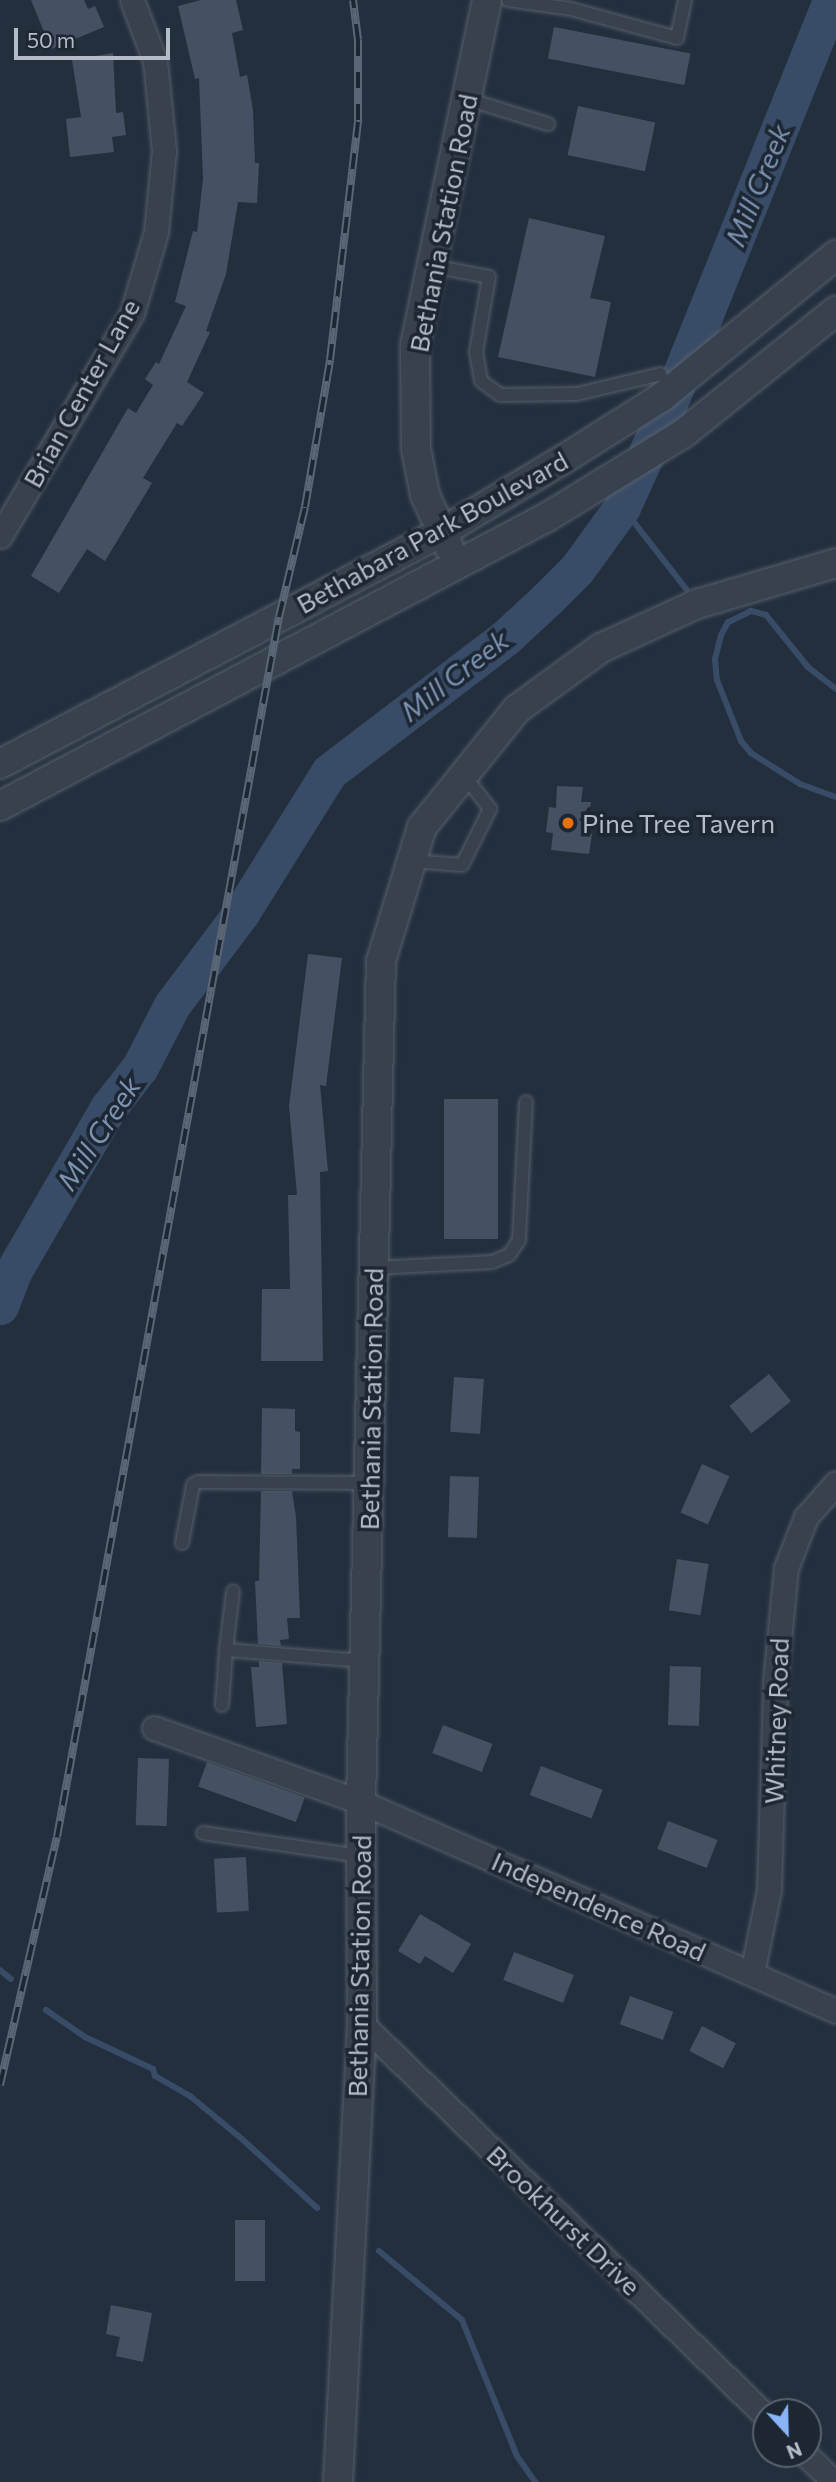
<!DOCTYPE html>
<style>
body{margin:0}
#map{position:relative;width:836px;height:2482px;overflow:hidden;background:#242f3e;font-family:Commissioner,sans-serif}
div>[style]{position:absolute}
.stream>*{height:6px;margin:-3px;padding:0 3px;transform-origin:3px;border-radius:3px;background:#394c67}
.river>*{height:37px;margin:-18.5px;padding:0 18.5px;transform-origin:18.5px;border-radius:18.5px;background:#394c67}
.building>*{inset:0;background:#455162;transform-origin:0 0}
.roads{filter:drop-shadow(0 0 2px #565f6c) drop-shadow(0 0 2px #565f6c)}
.service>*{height:12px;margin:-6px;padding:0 6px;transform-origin:6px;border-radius:6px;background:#38414e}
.minor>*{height:23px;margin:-11.5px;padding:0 11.5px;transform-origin:11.5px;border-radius:11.5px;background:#38414e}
.tertiary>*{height:28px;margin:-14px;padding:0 14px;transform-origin:14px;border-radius:14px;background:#38414e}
.rail>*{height:8px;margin-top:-4px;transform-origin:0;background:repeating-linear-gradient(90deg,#1d2633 0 16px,#5a6575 0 32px);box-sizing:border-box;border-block:2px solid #5a6575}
.dots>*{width:19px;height:19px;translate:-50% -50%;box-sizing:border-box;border:4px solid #1d2633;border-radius:50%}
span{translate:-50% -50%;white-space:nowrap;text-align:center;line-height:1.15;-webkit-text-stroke:7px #1d2633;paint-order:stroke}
.street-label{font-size:26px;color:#b4bcc9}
.poi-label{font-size:26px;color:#b4bcc9}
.left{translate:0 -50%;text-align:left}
.water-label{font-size:28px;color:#7c92b1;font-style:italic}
.north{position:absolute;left:752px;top:2398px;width:70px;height:70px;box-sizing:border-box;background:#1d2633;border:2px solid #59626f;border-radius:50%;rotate:158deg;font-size:19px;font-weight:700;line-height:28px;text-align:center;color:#b4bcc9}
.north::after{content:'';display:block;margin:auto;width:24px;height:32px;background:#8ab4f8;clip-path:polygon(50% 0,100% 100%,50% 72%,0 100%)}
.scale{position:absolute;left:14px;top:28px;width:156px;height:32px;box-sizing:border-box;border:4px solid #b4bcc9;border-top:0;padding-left:9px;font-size:21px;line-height:24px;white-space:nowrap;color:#b4bcc9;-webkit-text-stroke:5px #1d2633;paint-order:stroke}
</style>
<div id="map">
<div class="stream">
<i style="left:622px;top:507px;width:104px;rotate:52deg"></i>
<i style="left:836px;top:689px;width:36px;rotate:-142deg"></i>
<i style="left:808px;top:667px;width:67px;rotate:-128.9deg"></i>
<i style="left:766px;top:615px;width:16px;rotate:-165deg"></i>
<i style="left:751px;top:611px;width:25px;rotate:154deg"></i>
<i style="left:728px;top:622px;width:15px;rotate:118deg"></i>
<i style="left:721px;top:635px;width:25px;rotate:104deg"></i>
<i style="left:715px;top:659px;width:21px;rotate:85deg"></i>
<i style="left:717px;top:680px;width:66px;rotate:68.5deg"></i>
<i style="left:741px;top:741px;width:16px;rotate:50deg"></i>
<i style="left:751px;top:753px;width:58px;rotate:32.3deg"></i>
<i style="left:800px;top:784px;width:38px;rotate:20deg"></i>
<i style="left:0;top:1970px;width:14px;rotate:39deg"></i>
<i style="left:46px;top:2010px;width:47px;rotate:34.7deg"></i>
<i style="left:85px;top:2037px;width:75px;rotate:25.2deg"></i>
<i style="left:153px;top:2069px;width:7px;rotate:74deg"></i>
<i style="left:155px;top:2076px;width:40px;rotate:29.7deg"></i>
<i style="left:190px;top:2096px;width:67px;rotate:39.6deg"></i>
<i style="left:242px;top:2139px;width:102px;rotate:42.6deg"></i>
<i style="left:379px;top:2251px;width:108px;rotate:39.7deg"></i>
<i style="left:462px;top:2320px;width:147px;rotate:68deg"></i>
<i style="left:517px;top:2456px;width:32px;rotate:55deg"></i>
</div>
<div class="river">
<i style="left:0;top:1306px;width:36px;rotate:-69deg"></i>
<i style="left:13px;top:1272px;width:190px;rotate:-59.9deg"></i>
<i style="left:108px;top:1108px;width:52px;rotate:-52deg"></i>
<i style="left:140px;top:1067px;width:70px;rotate:-62.7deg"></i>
<i style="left:172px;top:1005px;width:115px;rotate:-53.1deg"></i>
<i style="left:241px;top:913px;width:166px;rotate:-58deg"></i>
<i style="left:329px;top:772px;width:221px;rotate:-37.3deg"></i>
<i style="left:505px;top:638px;width:57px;rotate:-42.9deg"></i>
<i style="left:547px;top:599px;width:42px;rotate:-45deg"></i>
<i style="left:577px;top:569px;width:77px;rotate:-54deg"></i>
<i style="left:622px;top:507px;width:111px;rotate:-65.5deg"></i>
<i style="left:668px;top:406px;width:437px;rotate:-68.1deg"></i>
</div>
<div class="building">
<i style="clip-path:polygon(31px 0,84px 0,88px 9px,95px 6px,104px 27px,51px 49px)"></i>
<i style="clip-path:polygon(201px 0,236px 0,243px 30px,232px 33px,240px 77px,247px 75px,253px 110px,255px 163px,259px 163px,257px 203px,238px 202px,226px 274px,206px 331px,210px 332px,187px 382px,204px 393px,182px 426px,177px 423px,143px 478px,152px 483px,105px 561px,87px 549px,59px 593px,31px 576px,128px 408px,136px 413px,153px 385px,145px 379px,156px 362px,159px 364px,186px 306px,175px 302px,193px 231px,197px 232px,203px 179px,199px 78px,195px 79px,178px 6px)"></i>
<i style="left:554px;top:27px;width:139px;height:32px;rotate:11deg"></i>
<i style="clip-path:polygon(113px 53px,116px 113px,123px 112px,126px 135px,112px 137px,114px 152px,70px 157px,66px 119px,81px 117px,72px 60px)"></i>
<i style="left:578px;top:106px;width:79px;height:50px;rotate:12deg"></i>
<i style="clip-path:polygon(529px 218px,605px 236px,590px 298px,611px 302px,595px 377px,498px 357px)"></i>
<i style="clip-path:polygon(557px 786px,583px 787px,581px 802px,591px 802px,586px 833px,592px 834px,589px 854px,551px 850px,553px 833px,546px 832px,549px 807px,556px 808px)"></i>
<i style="clip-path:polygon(308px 954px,342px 958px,326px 1086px,320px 1085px,328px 1171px,320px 1172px,323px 1361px,261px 1361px,262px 1289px,290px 1289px,288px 1195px,297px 1195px,289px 1106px)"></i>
<i style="left:444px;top:1099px;width:54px;height:140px"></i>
<i style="left:769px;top:1374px;width:35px;height:51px;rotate:51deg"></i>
<i style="left:454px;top:1377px;width:30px;height:55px;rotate:4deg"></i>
<i style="clip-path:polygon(262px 1408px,295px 1409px,295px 1431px,300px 1432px,300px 1469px,292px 1469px,292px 1474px,261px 1474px)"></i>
<i style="left:702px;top:1464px;width:30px;height:53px;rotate:24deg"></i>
<i style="left:450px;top:1476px;width:29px;height:61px;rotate:2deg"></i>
<i style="clip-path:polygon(261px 1491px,292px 1491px,296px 1517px,300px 1618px,287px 1618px,289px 1639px,280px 1640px,281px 1646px,258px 1644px,255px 1581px,259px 1581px)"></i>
<i style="left:677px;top:1559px;width:32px;height:52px;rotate:9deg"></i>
<i style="clip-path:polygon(259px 1661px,282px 1663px,287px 1724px,256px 1727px,251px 1667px,259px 1667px)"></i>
<i style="left:670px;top:1666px;width:31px;height:59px;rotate:2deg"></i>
<i style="left:443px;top:1725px;width:53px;height:30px;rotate:21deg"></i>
<i style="left:138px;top:1758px;width:31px;height:67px;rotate:2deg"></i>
<i style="left:207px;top:1762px;width:104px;height:26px;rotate:20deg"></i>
<i style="left:541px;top:1766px;width:66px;height:31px;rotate:21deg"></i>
<i style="left:668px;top:1821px;width:53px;height:30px;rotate:21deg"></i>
<i style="left:246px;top:1857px;width:54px;height:32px;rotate:87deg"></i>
<i style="clip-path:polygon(420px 1914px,471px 1944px,453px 1973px,425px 1956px,420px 1964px,398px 1951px)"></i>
<i style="left:514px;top:1952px;width:64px;height:30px;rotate:21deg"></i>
<i style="left:630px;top:1996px;width:46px;height:30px;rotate:20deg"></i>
<i style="left:702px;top:2026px;width:38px;height:28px;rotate:27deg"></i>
<i style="left:235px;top:2220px;width:30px;height:61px"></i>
<i style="clip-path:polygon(111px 2305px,152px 2313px,143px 2362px,116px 2356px,120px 2337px,106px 2334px)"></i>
</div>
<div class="roads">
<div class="service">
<i style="left:508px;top:0;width:64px;rotate:8.1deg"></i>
<i style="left:571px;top:9px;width:110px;rotate:15.3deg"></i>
<i style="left:677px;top:38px;width:39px;rotate:-78deg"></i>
<i style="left:467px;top:99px;width:85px;rotate:17.2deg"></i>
<i style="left:432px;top:266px;width:58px;rotate:10.9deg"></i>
<i style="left:489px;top:277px;width:76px;rotate:99.8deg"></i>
<i style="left:476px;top:352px;width:29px;rotate:80deg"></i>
<i style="left:481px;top:381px;width:24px;rotate:36deg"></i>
<i style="left:500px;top:395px;width:77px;rotate:-0.7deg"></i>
<i style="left:577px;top:394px;width:86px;rotate:-13.4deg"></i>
<i style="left:412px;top:861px;width:50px;rotate:4.6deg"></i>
<i style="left:462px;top:865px;width:63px;rotate:-63.4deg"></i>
<i style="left:490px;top:809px;width:43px;rotate:-127.4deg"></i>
<i style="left:374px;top:1268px;width:118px;rotate:-2.9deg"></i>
<i style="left:492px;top:1262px;width:18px;rotate:-22deg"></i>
<i style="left:509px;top:1255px;width:18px;rotate:-56deg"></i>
<i style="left:519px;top:1240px;width:138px;rotate:-87.1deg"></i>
<i style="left:182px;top:1543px;width:59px;rotate:-79.3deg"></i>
<i style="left:193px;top:1485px;width:6px;rotate:-31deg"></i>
<i style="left:198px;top:1482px;width:170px;rotate:0.3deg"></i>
<i style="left:226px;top:1650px;width:59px;rotate:-83.2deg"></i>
<i style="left:222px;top:1705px;width:55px;rotate:-85.8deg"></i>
<i style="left:226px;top:1650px;width:138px;rotate:4.6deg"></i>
<i style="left:203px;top:1833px;width:160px;rotate:8.3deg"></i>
</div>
<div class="minor">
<i style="left:0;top:536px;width:259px;rotate:-59.4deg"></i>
<i style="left:132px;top:313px;width:84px;rotate:-73.5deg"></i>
<i style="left:156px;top:232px;width:81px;rotate:-84.4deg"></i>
<i style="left:164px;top:151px;width:90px;rotate:-95.7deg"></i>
<i style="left:155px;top:61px;width:65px;rotate:-110.7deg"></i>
<i style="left:154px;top:1728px;width:220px;rotate:19.7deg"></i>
<i style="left:361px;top:1802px;width:519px;rotate:23.75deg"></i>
<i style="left:752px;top:1973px;width:85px;rotate:-78.4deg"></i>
<i style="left:769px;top:1890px;width:208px;rotate:-88.3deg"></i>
<i style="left:775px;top:1682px;width:115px;rotate:-84.5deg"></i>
<i style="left:786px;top:1568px;width:55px;rotate:-68.6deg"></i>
<i style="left:806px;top:1517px;width:45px;rotate:-48.6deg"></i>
<i style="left:362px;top:2024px;width:563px;rotate:44.14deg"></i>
<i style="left:805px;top:2454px;width:40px;rotate:44deg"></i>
</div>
<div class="tertiary">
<i style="left:449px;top:547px;width:57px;rotate:-114.8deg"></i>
<i style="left:425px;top:495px;width:47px;rotate:-101.1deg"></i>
<i style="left:416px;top:449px;width:104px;rotate:-90.6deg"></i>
<i style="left:415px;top:345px;width:352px;rotate:-78.2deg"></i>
<i style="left:0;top:764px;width:499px;rotate:-27.7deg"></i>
<i style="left:442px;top:532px;width:142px;rotate:-30.9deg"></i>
<i style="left:564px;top:459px;width:116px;rotate:-32.3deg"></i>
<i style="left:662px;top:397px;width:225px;rotate:-39.2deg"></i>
<i style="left:0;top:806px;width:621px;rotate:-27.84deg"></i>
<i style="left:549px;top:516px;width:158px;rotate:-31.6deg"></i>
<i style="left:684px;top:433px;width:195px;rotate:-38.8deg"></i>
<i style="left:338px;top:2482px;width:459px;rotate:-87deg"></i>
<i style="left:362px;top:2024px;width:222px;rotate:-90.3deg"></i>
<i style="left:361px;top:1802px;width:841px;rotate:-88.64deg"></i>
<i style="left:381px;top:961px;width:140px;rotate:-73deg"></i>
<i style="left:422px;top:827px;width:151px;rotate:-51.2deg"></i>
<i style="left:517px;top:709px;width:104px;rotate:-36deg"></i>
<i style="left:601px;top:648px;width:106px;rotate:-24.6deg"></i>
<i style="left:697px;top:604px;width:145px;rotate:-16.4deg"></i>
</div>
</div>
<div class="rail">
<i style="left:0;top:2085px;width:254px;rotate:-77.1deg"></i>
<i style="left:57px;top:1837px;width:1240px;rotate:-79.69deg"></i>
<i style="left:279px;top:617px;width:113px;rotate:-76.7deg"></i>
<i style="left:305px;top:507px;width:149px;rotate:-80.3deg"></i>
<i style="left:330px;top:360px;width:242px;rotate:-83.3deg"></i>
<i style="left:358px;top:120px;width:80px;rotate:-90deg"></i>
<i style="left:358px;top:40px;width:40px;rotate:-97.1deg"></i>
</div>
<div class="dots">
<i style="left:568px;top:823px;background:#e8710a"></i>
</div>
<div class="street-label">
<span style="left:443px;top:223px;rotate:-79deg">Bethania Station Road</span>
<span style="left:81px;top:393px;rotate:-61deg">Brian Center Lane</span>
<span style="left:432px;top:532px;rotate:-29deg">Bethabara Park Boulevard</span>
<span style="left:371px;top:1399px;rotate:-89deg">Bethania Station Road</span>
<span style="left:776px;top:1721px;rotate:-88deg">Whitney Road</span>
<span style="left:599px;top:1906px;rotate:24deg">Independence Road</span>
<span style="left:359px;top:1966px;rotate:-89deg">Bethania Station Road</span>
<span style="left:564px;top:2220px;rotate:44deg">Brookhurst Drive</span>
</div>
<div class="poi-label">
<span class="left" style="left:582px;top:823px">Pine Tree Tavern</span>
</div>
<div class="water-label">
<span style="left:757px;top:185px;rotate:-68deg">Mill Creek</span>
<span style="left:454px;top:675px;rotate:-38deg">Mill Creek</span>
<span style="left:98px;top:1133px;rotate:-57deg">Mill Creek</span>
</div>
<div class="north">N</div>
<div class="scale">50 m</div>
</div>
